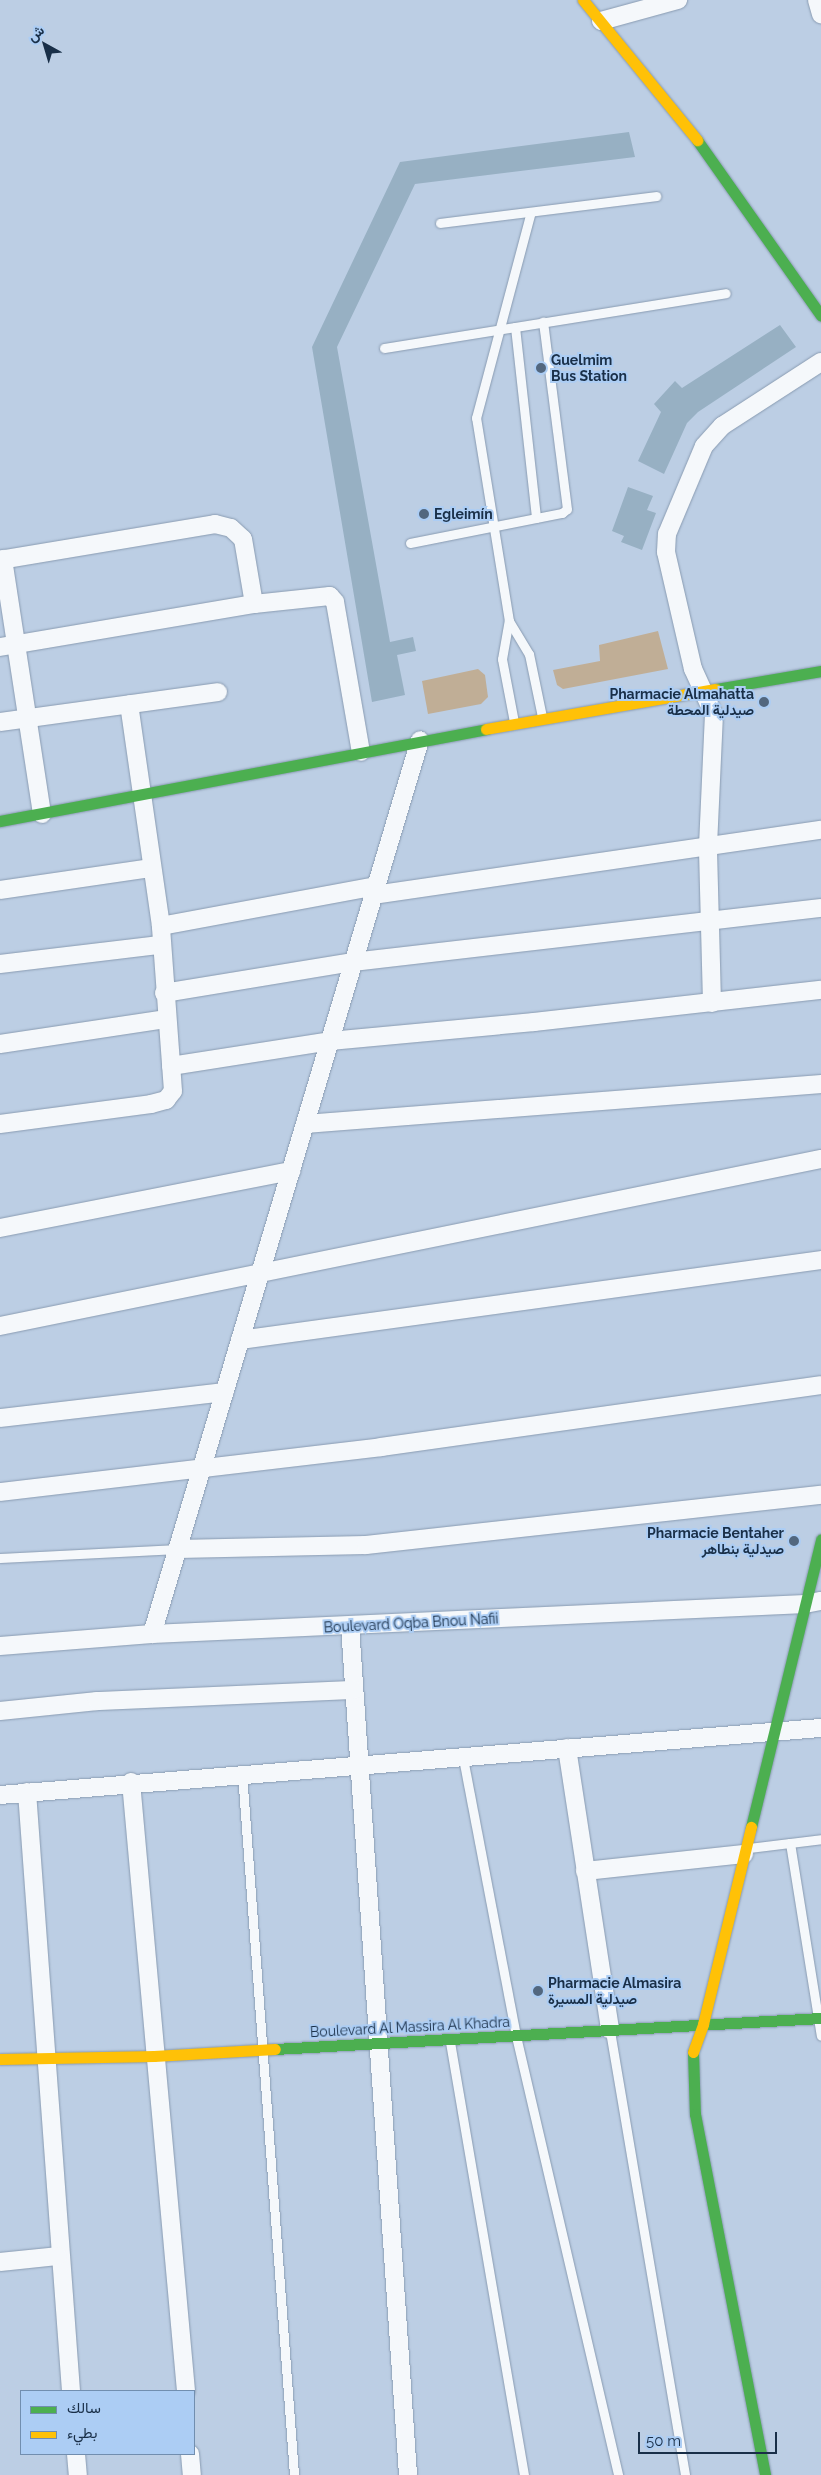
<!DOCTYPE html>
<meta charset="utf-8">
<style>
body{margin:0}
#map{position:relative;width:821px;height:2475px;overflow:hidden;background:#bccee4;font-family:Raleway,Vazirmatn,sans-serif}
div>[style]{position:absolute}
.green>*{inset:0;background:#c0ae96}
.building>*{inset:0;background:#97b0c3}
.roads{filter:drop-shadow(0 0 1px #899bb1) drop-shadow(0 0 1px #899bb1)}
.lane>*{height:9px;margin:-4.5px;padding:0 4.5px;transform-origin:4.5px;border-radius:4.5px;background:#f5f8fb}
.street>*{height:18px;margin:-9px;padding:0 9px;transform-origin:9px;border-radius:9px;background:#f5f8fb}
.fast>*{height:11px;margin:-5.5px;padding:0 5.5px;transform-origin:5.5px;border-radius:5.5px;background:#4caf50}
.slow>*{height:11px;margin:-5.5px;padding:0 5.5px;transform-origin:5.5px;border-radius:5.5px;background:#ffc107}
.dots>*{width:14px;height:14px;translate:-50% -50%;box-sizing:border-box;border:2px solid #accdf4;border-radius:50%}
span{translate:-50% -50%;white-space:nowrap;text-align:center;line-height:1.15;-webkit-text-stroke:4px #accdf4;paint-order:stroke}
.poi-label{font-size:14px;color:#192f48;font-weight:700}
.left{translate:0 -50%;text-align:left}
.right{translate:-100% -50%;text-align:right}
.street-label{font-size:14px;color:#192f48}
.legend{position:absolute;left:20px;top:2390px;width:175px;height:65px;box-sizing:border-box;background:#accdf4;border:1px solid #718eaf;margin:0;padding:6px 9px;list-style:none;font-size:15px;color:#192f48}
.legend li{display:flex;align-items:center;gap:10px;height:25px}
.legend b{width:25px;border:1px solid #718eaf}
.north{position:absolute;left:20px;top:20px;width:50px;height:50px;-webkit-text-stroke:4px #accdf4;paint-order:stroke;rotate:321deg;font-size:14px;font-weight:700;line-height:20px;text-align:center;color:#192f48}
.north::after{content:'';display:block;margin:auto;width:18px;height:22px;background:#192f48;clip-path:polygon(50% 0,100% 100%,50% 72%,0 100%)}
.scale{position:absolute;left:638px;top:2432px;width:139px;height:22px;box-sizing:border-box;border:2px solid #192f48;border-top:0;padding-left:6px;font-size:15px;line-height:18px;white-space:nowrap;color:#192f48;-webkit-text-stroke:4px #accdf4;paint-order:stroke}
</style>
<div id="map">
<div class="green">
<i style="clip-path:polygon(658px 631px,668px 669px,563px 689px,557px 685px,553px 670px,600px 661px,599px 645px)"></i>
<i style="clip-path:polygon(478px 669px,485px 675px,488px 697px,481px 704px,428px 714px,422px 681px)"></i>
</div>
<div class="building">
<i style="clip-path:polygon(629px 132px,635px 157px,415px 184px,337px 347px,390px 642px,413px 637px,416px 651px,397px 655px,405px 695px,372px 702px,312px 347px,400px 162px)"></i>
<i style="clip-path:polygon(780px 325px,796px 347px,698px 412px,687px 423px,664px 474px,638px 461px,661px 412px,654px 404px,675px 381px,682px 388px)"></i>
<i style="clip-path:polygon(628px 487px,653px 496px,647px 510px,656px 513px,642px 550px,621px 542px,624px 536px,612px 531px)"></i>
</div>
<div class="roads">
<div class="lane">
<i style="left:440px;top:223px;width:218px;rotate:-7.1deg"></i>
<i style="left:515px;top:327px;width:192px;rotate:83.7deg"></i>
<i style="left:384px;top:348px;width:346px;rotate:-9.1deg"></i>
<i style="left:410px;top:543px;width:155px;rotate:-11.2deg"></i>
<i style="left:562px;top:513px;width:6px;rotate:-39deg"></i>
<i style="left:567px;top:509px;width:189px;rotate:-97.3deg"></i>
<i style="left:509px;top:621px;width:39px;rotate:59deg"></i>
<i style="left:529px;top:654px;width:64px;rotate:78.3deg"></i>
<i style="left:514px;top:722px;width:64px;rotate:-100.8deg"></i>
<i style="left:502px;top:659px;width:39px;rotate:-80deg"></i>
<i style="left:509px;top:621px;width:206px;rotate:-99.2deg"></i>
<i style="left:476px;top:418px;width:213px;rotate:-75.1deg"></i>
<i style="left:0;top:1558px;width:178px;rotate:-2.9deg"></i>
<i style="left:463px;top:1758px;width:283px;rotate:79.2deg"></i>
<i style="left:516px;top:2036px;width:451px;rotate:76.9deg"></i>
<i style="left:242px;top:1773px;width:704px;rotate:85.76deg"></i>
<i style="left:790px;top:1843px;width:31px;rotate:-7deg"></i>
<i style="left:749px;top:1848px;width:41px;rotate:-7deg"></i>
<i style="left:790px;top:1843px;width:195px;rotate:80.9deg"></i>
<i style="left:610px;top:2031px;width:450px;rotate:80.4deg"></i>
<i style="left:450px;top:2042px;width:439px;rotate:80.3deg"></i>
</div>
<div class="street">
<i style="left:817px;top:0;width:15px;rotate:74deg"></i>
<i style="left:601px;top:21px;width:80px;rotate:-15.3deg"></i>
<i style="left:3px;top:559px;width:258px;rotate:81.3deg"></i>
<i style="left:0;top:560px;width:218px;rotate:-9.5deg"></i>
<i style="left:215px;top:524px;width:16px;rotate:14deg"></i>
<i style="left:231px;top:528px;width:16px;rotate:43deg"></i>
<i style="left:243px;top:539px;width:66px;rotate:80.4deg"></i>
<i style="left:0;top:647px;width:258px;rotate:-9.6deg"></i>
<i style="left:254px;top:604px;width:76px;rotate:-6deg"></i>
<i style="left:330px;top:596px;width:8px;rotate:50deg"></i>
<i style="left:335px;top:602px;width:152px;rotate:80.2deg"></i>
<i style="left:0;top:722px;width:220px;rotate:-7.8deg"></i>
<i style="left:0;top:890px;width:153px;rotate:-8.3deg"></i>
<i style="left:373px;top:895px;width:453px;rotate:-8.3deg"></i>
<i style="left:161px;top:926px;width:219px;rotate:-10.5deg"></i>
<i style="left:0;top:964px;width:161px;rotate:-6.8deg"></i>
<i style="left:164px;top:993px;width:192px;rotate:-9.3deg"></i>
<i style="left:353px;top:962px;width:471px;rotate:-6.6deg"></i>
<i style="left:712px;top:1003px;width:157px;rotate:-91.5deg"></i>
<i style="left:708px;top:846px;width:131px;rotate:-87.4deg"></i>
<i style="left:714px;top:715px;width:51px;rotate:-114.5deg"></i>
<i style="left:693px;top:669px;width:120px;rotate:-103deg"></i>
<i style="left:666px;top:552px;width:18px;rotate:-87deg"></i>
<i style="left:667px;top:534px;width:95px;rotate:-67.2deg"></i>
<i style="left:704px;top:446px;width:27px;rotate:-48deg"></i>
<i style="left:722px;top:426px;width:118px;rotate:-32.9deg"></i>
<i style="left:0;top:1044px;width:167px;rotate:-8.6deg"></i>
<i style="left:171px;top:1066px;width:161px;rotate:-8.9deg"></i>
<i style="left:330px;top:1041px;width:205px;rotate:-5.3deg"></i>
<i style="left:534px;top:1022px;width:289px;rotate:-6.4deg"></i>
<i style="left:0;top:1124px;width:152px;rotate:-7.5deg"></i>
<i style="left:151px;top:1104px;width:16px;rotate:-15deg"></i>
<i style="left:166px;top:1100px;width:11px;rotate:-52deg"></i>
<i style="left:173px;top:1091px;width:165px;rotate:-94.2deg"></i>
<i style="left:161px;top:926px;width:224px;rotate:-98.2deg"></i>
<i style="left:305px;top:1124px;width:518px;rotate:-4.43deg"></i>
<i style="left:0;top:1228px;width:297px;rotate:-11.1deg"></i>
<i style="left:0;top:1326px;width:838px;rotate:-11.5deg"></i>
<i style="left:240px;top:1340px;width:586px;rotate:-7.84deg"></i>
<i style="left:0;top:1418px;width:226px;rotate:-6.6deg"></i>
<i style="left:0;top:1492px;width:384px;rotate:-6.7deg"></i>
<i style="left:381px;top:1447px;width:444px;rotate:-8deg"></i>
<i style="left:178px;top:1549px;width:188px;rotate:-1.2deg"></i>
<i style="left:366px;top:1545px;width:458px;rotate:-6.3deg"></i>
<i style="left:350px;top:1626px;width:851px;rotate:86.09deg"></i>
<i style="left:152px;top:1634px;width:933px;rotate:-73.31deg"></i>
<i style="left:0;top:1646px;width:152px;rotate:-4.5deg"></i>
<i style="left:152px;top:1634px;width:654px;rotate:-2.63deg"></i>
<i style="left:805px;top:1604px;width:16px;rotate:-11deg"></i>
<i style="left:0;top:1711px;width:98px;rotate:-5.9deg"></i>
<i style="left:97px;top:1701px;width:257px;rotate:-2.5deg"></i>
<i style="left:567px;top:1748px;width:285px;rotate:81.3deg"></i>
<i style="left:131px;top:1782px;width:611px;rotate:84.84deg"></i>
<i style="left:27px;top:1792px;width:601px;rotate:85.8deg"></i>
<i style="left:0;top:1795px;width:824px;rotate:-4.67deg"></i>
<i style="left:585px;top:1871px;width:160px;rotate:-6.1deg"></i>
<i style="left:0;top:2262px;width:58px;rotate:-5.9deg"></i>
<i style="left:76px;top:2454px;width:21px;rotate:85deg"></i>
<i style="left:190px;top:2454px;width:21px;rotate:85deg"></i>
</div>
<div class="fast">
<i style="left:697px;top:140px;width:215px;rotate:54.8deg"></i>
<i style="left:716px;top:689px;width:107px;rotate:-9.7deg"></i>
<i style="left:0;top:821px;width:495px;rotate:-10.7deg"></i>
<i style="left:751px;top:1827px;width:296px;rotate:-76.3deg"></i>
<i style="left:275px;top:2049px;width:547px;rotate:-3.25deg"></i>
<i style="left:693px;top:2052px;width:62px;rotate:88.2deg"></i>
<i style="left:695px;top:2114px;width:368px;rotate:79deg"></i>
</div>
<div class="slow">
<i style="left:583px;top:0;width:181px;rotate:50.8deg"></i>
<i style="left:486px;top:729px;width:233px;rotate:-9.9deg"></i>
<i style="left:693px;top:2052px;width:30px;rotate:-70deg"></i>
<i style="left:703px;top:2024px;width:203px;rotate:-76.3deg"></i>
<i style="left:0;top:2059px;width:154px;rotate:-1.1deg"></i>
<i style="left:154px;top:2056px;width:121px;rotate:-3.3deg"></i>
</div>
</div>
<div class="dots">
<i style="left:541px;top:368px;background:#52677f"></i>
<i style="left:424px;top:514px;background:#52677f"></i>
<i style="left:764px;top:702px;background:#52677f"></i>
<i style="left:794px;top:1541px;background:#52677f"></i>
<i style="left:538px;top:1991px;background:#52677f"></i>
</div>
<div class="poi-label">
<span class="left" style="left:551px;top:368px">Guelmim<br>Bus Station</span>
<span class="left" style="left:434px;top:514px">Egleimín</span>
<span class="right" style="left:754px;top:702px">Pharmacie Almahatta<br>صيدلية المحطة</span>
<span class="right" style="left:784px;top:1541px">Pharmacie Bentaher<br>صيدلية بنطاهر</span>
<span class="left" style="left:548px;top:1991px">Pharmacie Almasira<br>صيدلية المسيرة</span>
</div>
<div class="street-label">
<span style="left:411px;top:1623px;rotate:-3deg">Boulevard Oqba Bnou Nafii</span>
<span style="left:410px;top:2027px;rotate:-3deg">Boulevard Al Massira Al Khadra</span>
</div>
<ul class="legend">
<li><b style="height:6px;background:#4caf50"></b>سالك</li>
<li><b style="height:6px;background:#ffc107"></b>بطيء</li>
</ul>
<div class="north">ش</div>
<div class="scale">50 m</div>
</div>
